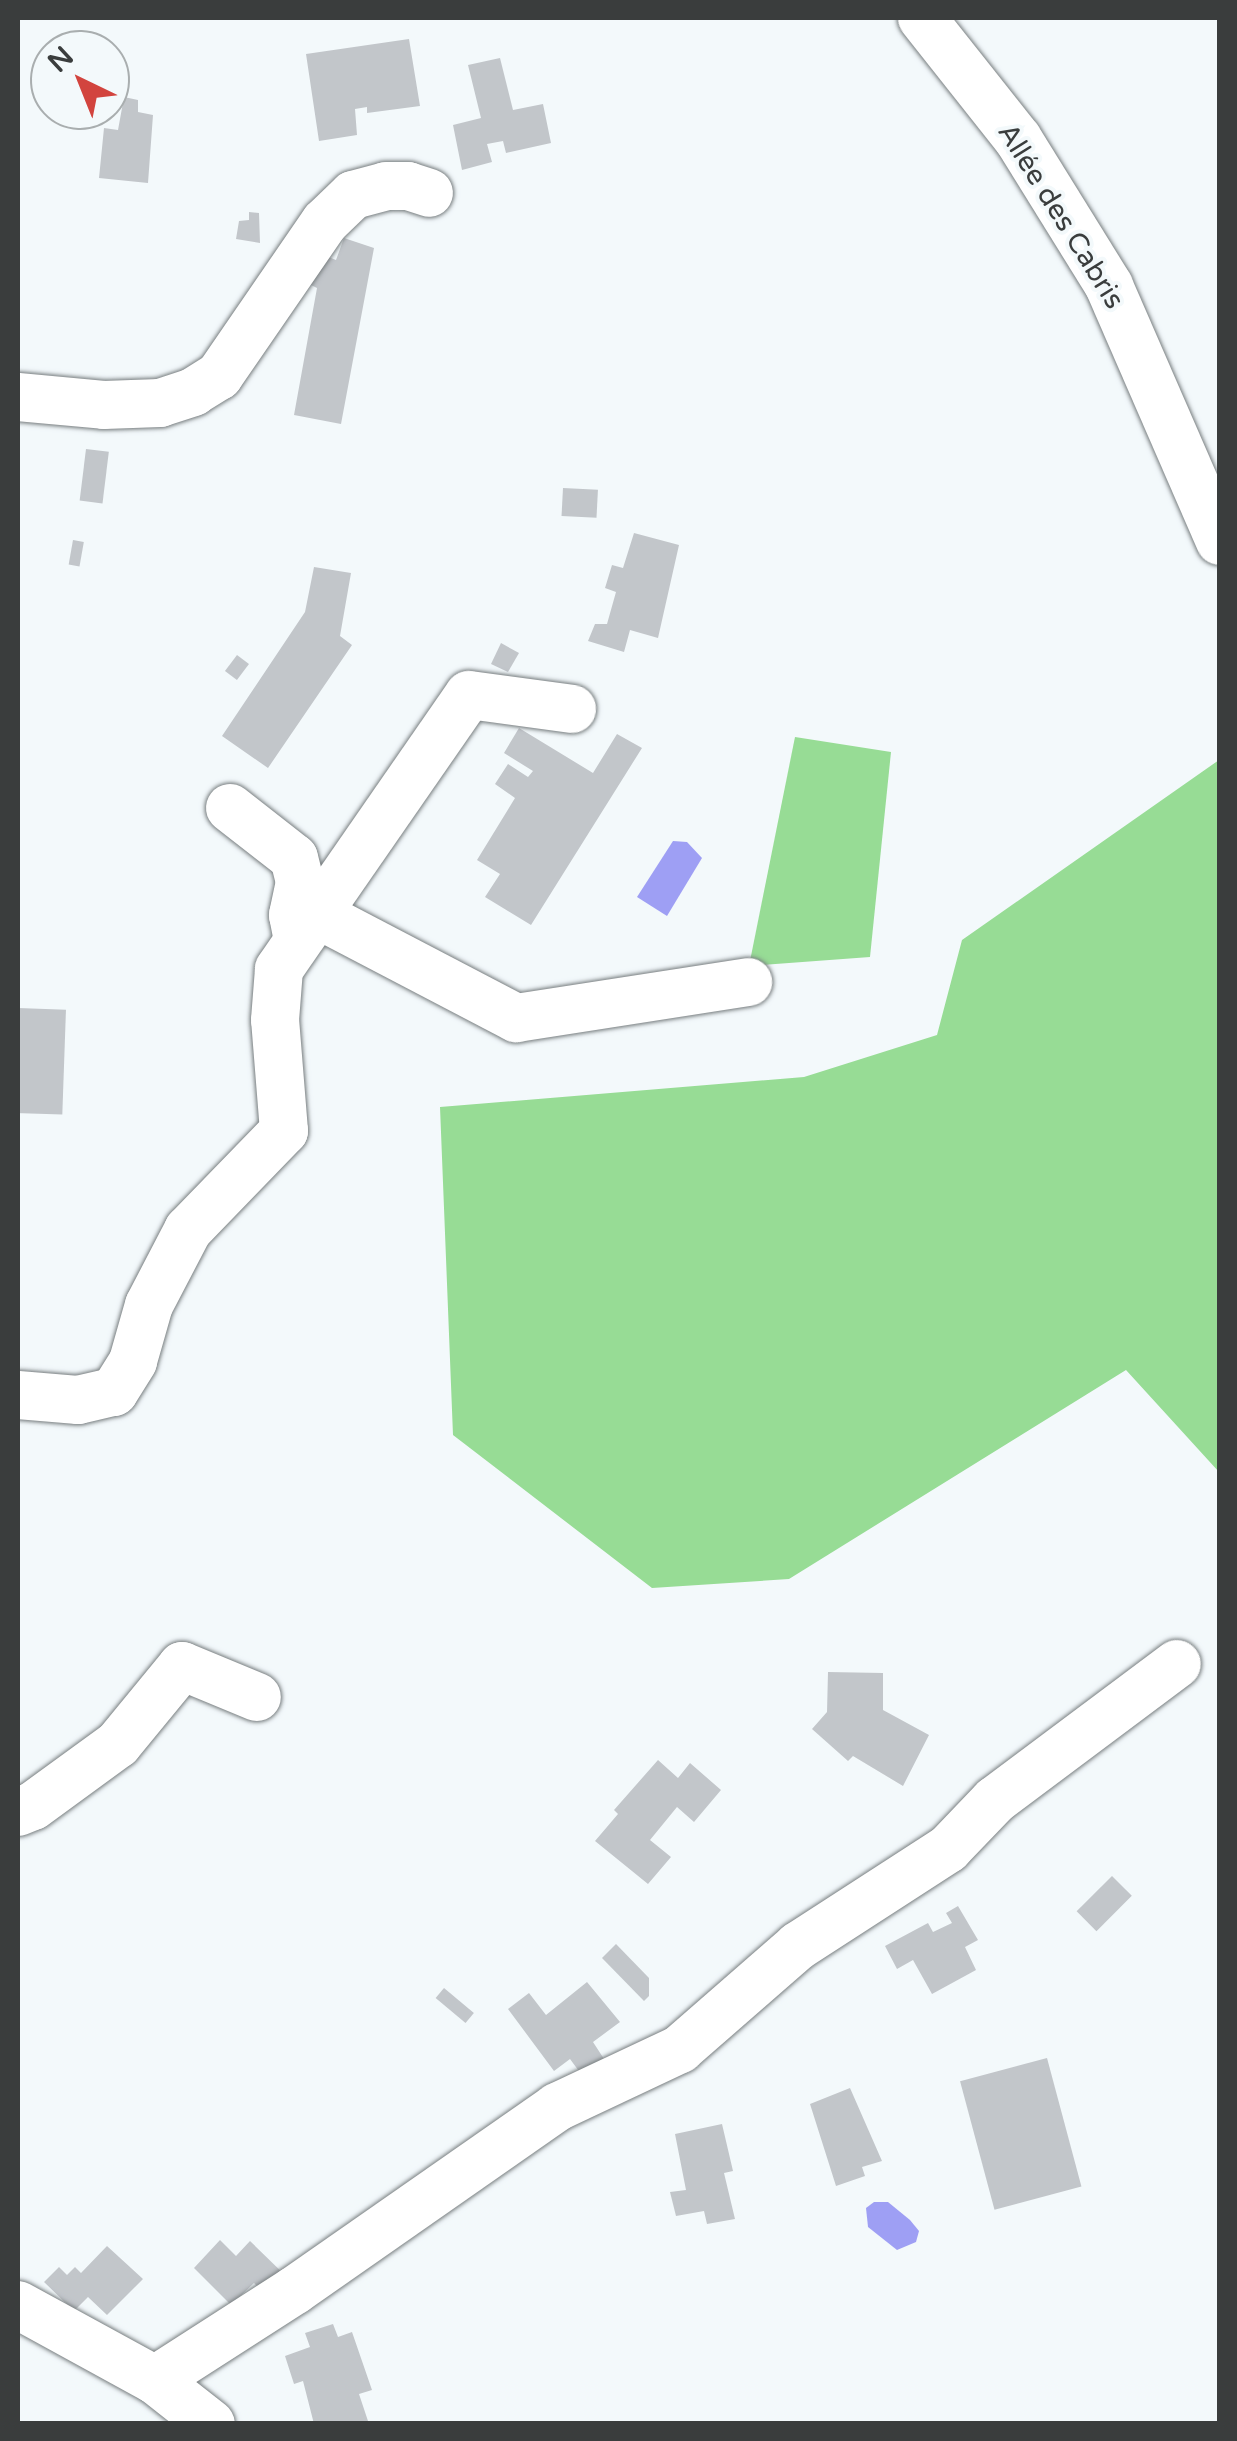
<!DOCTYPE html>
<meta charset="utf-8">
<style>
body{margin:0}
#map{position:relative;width:1237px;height:2441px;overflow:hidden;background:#f3f9fb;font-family:"Varela Round",sans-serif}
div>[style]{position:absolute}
.green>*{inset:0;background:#97dc95}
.water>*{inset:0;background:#9e9ff4}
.building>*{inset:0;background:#c2c6ca;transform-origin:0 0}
.roads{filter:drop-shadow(0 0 2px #787e80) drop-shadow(0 0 2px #787e80)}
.minor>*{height:48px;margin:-24px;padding:0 24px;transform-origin:24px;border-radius:24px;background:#fff}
span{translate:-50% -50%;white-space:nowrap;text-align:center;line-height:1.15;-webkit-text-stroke:8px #f3f9fb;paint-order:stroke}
.street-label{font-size:28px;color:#3a3d3d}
.frame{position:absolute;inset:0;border:20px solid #3a3d3d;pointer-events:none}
.north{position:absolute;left:30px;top:30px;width:100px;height:100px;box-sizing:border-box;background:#f3f9fb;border:2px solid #a9aeaf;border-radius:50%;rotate:317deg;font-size:28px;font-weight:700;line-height:40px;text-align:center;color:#3a3d3d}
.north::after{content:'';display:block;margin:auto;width:35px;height:45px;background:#d2443e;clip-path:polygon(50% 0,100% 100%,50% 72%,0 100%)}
</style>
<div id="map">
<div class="green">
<i style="clip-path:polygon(795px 737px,891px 752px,870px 957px,749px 966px)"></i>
<i style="clip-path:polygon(1219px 760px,1219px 1472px,1126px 1370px,789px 1579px,652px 1588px,453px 1435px,440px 1107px,804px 1077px,937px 1035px,962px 940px)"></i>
</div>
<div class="water">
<i style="clip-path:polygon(673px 841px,687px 842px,702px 858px,667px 916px,637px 897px)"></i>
<i style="clip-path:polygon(874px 2202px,888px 2202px,910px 2220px,919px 2231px,916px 2242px,897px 2250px,868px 2227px,866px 2208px)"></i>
</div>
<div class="building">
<i style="clip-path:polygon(409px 39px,420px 106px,367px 113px,367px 107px,355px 109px,357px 135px,319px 141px,306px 54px)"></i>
<i style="clip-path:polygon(500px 58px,513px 110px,543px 104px,551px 143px,506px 153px,503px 141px,487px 144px,492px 162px,462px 170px,453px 125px,481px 118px,468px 65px)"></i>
<i style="clip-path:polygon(124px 97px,138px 100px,138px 112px,153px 115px,148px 183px,99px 178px,104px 128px,118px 130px)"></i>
<i style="clip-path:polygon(249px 212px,259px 213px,260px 243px,236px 239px,239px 221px,249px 220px)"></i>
<i style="clip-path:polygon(344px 238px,374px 248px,341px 424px,294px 415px,317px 288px,309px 284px,321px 254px,336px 260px)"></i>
<i style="left:86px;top:449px;width:23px;height:52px;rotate:7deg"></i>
<i style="left:563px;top:488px;width:35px;height:28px;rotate:3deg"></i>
<i style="clip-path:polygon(634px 533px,679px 545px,658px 638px,630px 630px,624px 652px,588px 641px,595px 624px,607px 624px,616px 592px,605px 588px,612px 565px,623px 568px)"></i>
<i style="left:73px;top:540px;width:11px;height:25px;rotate:10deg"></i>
<i style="clip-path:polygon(314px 567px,351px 573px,340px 636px,352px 645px,268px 768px,222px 736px,305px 612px)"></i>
<i style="clip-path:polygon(501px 643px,519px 653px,508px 672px,491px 664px)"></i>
<i style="left:237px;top:655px;width:15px;height:20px;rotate:37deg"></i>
<i style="clip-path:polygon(519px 728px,593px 773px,617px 734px,642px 748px,531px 925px,485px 897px,500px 874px,477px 860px,515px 798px,495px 784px,508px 764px,528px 777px,533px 771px,504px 753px)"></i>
<i style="left:18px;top:1008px;width:48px;height:105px;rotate:2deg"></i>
<i style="clip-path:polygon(828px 1672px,883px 1673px,883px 1710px,929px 1735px,903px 1786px,853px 1756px,848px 1761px,812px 1729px,827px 1712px)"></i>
<i style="clip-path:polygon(658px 1760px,678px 1778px,690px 1763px,721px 1790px,694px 1822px,677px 1807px,650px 1840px,671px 1857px,648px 1884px,595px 1841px,618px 1814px,614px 1810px)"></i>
<i style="left:1112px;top:1876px;width:28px;height:50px;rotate:45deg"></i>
<i style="clip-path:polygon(958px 1906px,978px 1940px,965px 1947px,976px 1970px,932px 1994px,913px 1960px,897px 1969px,885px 1946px,928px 1923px,933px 1932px,952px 1923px,946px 1913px)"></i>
<i style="clip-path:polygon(616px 1944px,649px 1978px,649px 1996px,644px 2001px,602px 1958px)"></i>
<i style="clip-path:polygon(587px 1982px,620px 2022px,593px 2042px,606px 2062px,584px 2078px,570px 2059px,554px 2071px,508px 2009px,529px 1993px,546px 2015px)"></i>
<i style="left:444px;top:1988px;width:39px;height:13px;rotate:40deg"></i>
<i style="left:1047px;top:2058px;width:133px;height:90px;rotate:75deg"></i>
<i style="clip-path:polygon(850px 2088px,882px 2161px,862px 2167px,865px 2176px,836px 2186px,810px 2104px)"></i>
<i style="clip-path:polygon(722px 2124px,733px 2171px,724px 2173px,735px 2219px,707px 2224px,704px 2211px,676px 2216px,670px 2192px,686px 2190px,675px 2134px)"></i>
<i style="clip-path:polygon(220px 2240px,236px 2256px,250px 2241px,289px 2279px,269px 2298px,254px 2283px,231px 2305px,194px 2268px)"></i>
<i style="clip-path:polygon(107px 2246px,143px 2279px,107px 2315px,88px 2297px,74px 2311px,44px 2282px,59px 2267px,67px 2275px,75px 2267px,81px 2273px)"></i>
<i style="clip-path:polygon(333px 2324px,338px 2337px,352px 2332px,372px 2390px,359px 2394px,369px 2424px,314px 2424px,303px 2381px,294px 2384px,285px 2356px,310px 2347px,305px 2333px)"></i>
</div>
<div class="roads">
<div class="minor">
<i style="left:922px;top:18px;width:154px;rotate:51.6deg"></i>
<i style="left:1018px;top:139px;width:173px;rotate:58.2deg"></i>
<i style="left:1109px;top:286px;width:278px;rotate:66.5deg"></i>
<i style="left:18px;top:397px;width:86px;rotate:5.3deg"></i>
<i style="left:104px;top:405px;width:56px;rotate:-2deg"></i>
<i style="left:160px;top:403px;width:35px;rotate:-18deg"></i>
<i style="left:193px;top:392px;width:31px;rotate:-32deg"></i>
<i style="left:219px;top:376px;width:187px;rotate:-55.5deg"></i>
<i style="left:325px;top:222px;width:39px;rotate:-44deg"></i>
<i style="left:353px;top:195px;width:34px;rotate:-15deg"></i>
<i style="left:386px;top:186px;width:22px"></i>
<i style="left:408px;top:186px;width:22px;rotate:18deg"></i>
<i style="left:230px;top:808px;width:81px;rotate:38deg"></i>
<i style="left:294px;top:858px;width:25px;rotate:76deg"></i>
<i style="left:300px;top:882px;width:34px;rotate:102deg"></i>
<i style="left:293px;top:915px;width:26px;rotate:79deg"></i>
<i style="left:317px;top:914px;width:225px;rotate:27.6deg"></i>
<i style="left:516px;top:1018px;width:235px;rotate:-8.8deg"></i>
<i style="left:18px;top:1395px;width:60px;rotate:4.8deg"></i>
<i style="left:78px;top:1400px;width:37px;rotate:-13deg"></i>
<i style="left:114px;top:1392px;width:36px;rotate:-58deg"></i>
<i style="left:133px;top:1361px;width:58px;rotate:-74.1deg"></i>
<i style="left:149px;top:1305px;width:85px;rotate:-62.5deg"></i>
<i style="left:188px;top:1230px;width:138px;rotate:-45.9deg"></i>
<i style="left:284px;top:1131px;width:111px;rotate:-94.6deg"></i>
<i style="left:275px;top:1020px;width:51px;rotate:-85.5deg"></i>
<i style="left:279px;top:969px;width:333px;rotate:-55.3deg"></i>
<i style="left:469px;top:695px;width:104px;rotate:7.7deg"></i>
<i style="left:18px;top:1812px;width:16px;rotate:-22deg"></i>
<i style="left:33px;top:1806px;width:105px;rotate:-36.1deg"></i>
<i style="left:118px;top:1744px;width:101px;rotate:-50.6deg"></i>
<i style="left:182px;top:1666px;width:81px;rotate:22.5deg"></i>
<i style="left:18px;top:2305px;width:156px;rotate:28.7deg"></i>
<i style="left:155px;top:2380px;width:71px;rotate:38.2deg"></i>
<i style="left:155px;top:2380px;width:166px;rotate:-32.7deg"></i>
<i style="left:295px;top:2290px;width:320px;rotate:-34.9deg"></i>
<i style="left:557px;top:2107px;width:136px;rotate:-25.2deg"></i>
<i style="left:680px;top:2049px;width:157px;rotate:-41.1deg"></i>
<i style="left:798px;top:1946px;width:179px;rotate:-32.9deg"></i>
<i style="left:948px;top:1849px;width:68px;rotate:-46.2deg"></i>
<i style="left:995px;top:1800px;width:227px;rotate:-36.8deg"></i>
</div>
</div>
<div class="street-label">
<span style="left:1061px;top:216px;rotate:58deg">Allée des Cabris</span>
</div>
<div class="frame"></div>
<div class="north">N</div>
</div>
